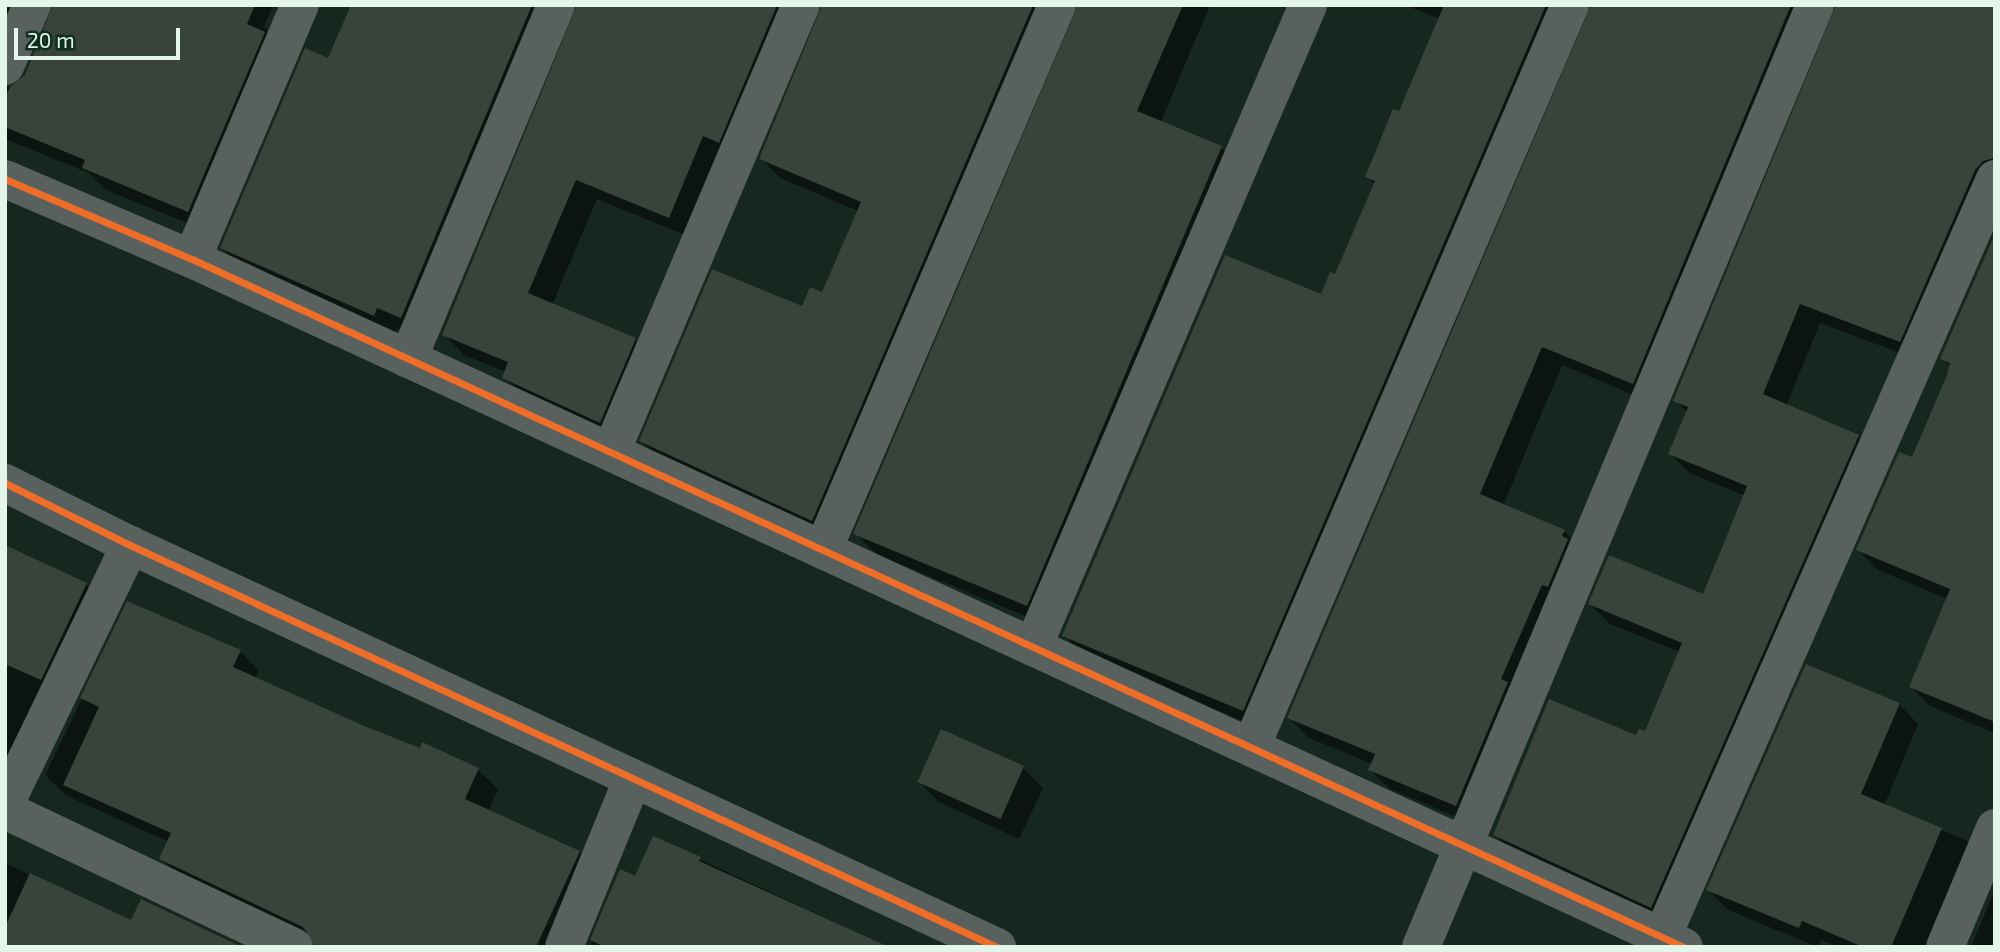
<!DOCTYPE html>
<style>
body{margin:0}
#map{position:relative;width:2000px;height:952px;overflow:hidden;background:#16271f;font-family:"Exo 2",sans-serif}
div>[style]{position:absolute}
.shadow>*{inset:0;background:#0007}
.building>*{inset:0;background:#38433b;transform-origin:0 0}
.minor>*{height:38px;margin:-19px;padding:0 19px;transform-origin:19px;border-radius:19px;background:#59615f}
.cycleway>*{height:7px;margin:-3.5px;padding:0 3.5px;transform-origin:3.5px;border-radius:3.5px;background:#ee6e29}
span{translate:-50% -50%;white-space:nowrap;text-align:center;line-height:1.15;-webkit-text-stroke:7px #0f2e1f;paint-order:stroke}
.frame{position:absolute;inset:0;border:7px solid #e4f6eb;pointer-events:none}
.scale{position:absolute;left:14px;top:28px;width:166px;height:32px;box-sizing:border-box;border:4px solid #e4f6eb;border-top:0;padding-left:9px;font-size:21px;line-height:24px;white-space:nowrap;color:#e4f6eb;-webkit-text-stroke:5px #0f2e1f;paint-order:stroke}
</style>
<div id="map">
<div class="shadow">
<i style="clip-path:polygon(5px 5px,52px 5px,34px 17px,7px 87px,18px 86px,26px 76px,53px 5px,273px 5px,264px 27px,273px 36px,210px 232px,106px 190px,89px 173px,5px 139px)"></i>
<i style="clip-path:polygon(353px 5px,571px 5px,422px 338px,397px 328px,394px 335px,243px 268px,222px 248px,329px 60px)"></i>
<i style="clip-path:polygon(579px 5px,816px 5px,690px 237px,597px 199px,552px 305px,635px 339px,655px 360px,620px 442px,524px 398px,504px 377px,506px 372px,464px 355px,444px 334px)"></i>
<i style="clip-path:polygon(824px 5px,1072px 5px,832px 540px,662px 461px,641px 441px,823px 294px,858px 211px,782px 179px,761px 159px)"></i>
<i style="clip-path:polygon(1080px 5px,1210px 5px,1161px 122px,1221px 148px,1241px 168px,1047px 625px,876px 554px,856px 534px)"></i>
<i style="clip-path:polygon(1405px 5px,1583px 5px,1263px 729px,1083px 655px,1064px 635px,1336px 276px,1375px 184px,1367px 176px,1400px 114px,1440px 19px)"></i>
<i style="clip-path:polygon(1593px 5px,1828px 5px,1653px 403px,1562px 365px,1503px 506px,1564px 531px,1584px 551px,1476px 825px,1390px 789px,1370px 770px,1373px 764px,1309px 738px,1289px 718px)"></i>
<i style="clip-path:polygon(1995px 5px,1995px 190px,1919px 360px,1820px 323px,1786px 406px,1858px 436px,1877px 456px,1671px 926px,1514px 854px,1495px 834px,1646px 733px,1680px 652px,1610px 624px,1590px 604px,1704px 596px,1745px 496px,1690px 473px,1670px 454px,1687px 412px,1675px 400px)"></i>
<i style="clip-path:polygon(1995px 238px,1995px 733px,1930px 706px,1911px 687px,1948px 599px,1878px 570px,1858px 550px,1913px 460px,1951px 367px,1942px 358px)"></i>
<i style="clip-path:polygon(5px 547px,86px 584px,106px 604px,5px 808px)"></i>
<i style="clip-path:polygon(128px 603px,240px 651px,259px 671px,255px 679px,361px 727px,478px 770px,498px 789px,488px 811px,579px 852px,598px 872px,568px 947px,315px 947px,315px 942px,181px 878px,161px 858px,169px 842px,65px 795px,45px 775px)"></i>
<i style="clip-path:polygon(1899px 704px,1918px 724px,1884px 806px,1966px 840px,1985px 860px,1949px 947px,1838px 947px,1821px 940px,1818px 947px,1728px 910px,1708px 890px)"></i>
<i style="clip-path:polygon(1023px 768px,1043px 788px,1019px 839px,939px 802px,919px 782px)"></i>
<i style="clip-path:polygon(654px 838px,860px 934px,872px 947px,590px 947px,620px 871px,636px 878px)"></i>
<i style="clip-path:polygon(5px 863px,121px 917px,133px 921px,5px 947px)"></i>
<i style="clip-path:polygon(1995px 889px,1995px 947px,1971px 947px)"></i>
</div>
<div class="building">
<i style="clip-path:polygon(53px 5px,255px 5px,247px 24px,265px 32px,188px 212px,82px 168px,85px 160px,5px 127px,5px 98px,10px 87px,25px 75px)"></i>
<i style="clip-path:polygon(351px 5px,532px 5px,401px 318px,377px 308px,374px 316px,220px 248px,305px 48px,328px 58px)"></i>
<i style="clip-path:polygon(577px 5px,777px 5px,719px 143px,703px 136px,669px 218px,576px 180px,528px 293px,636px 338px,600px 423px,502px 378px,508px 362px,442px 335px)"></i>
<i style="clip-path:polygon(822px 5px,1033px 5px,812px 521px,639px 441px,712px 269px,802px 306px,810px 287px,822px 292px,861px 202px,759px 159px)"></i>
<i style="clip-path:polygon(1078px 5px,1183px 5px,1137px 111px,1222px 146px,1027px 606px,853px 534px)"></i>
<i style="clip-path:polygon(1444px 5px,1546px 5px,1243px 711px,1062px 636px,1225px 255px,1321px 294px,1330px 272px,1335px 274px,1375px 181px,1365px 177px,1393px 109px,1399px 111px)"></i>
<i style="clip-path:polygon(1591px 5px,1791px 5px,1633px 384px,1542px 347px,1480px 494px,1565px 530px,1562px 536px,1568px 539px,1548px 587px,1542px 585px,1501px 679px,1508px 682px,1456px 806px,1368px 770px,1375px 754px,1287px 718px)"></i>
<i style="clip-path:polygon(1836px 5px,1995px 5px,1995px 158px,1983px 161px,1975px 170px,1900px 342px,1800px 304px,1763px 394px,1859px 435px,1651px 908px,1493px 835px,1549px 699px,1636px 735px,1639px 729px,1645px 731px,1682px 643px,1588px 604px,1609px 555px,1703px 594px,1747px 486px,1668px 454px,1688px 407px,1673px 401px)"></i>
<i style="clip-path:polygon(1995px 234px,1995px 722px,1909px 687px,1950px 589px,1856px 550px,1899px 452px,1912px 457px,1947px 375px,1950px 363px,1940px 359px)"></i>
<i style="clip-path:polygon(5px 545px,87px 583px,41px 680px,5px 664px)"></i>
<i style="clip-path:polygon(127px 601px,241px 650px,233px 667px,362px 725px,420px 748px,422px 742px,479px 768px,465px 799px,580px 851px,536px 947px,316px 947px,303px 927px,159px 859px,171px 833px,63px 785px,99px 707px,80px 698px)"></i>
<i style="clip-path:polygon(1806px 664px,1900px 703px,1861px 794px,1942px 828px,1891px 947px,1863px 947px,1802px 921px,1799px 928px,1706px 890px)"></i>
<i style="left:941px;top:729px;width:91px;height:58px;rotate:24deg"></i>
<i style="clip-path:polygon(653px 836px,701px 857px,699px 861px,889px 947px,605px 947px,590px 940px,620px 869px,635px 876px)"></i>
<i style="clip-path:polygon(30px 873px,131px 920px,141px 899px,242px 947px,5px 947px,5px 927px)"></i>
</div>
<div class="minor">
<i style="left:5px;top:66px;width:67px;rotate:-66.1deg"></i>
<i style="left:5px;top:179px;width:203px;rotate:23.2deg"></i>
<i style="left:192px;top:259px;width:1643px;rotate:24.76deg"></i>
<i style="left:192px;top:259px;width:276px;rotate:-67deg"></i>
<i style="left:408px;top:359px;width:384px;rotate:-67.3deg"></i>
<i style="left:611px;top:452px;width:486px;rotate:-67deg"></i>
<i style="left:5px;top:483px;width:140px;rotate:26.4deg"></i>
<i style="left:130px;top:545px;width:956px;rotate:24.88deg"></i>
<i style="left:823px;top:550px;width:593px;rotate:-66.76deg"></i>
<i style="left:1033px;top:647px;width:698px;rotate:-66.81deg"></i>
<i style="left:1251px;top:747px;width:808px;rotate:-66.74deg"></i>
<i style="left:5px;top:804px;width:288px;rotate:-64.2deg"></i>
<i style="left:5px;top:810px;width:320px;rotate:25.4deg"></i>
<i style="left:1662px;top:937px;width:828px;rotate:-66.28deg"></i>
<i style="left:564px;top:947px;width:180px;rotate:-67.8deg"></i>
<i style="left:1421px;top:947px;width:1021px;rotate:-67.3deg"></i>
<i style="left:1945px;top:947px;width:129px;rotate:-67.2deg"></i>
</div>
<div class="cycleway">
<i style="left:5px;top:179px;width:203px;rotate:23.2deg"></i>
<i style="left:192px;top:259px;width:1643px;rotate:24.76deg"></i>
<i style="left:5px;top:483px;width:140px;rotate:26.4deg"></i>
<i style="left:130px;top:545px;width:956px;rotate:24.88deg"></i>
</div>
<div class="frame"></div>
<div class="scale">20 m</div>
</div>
